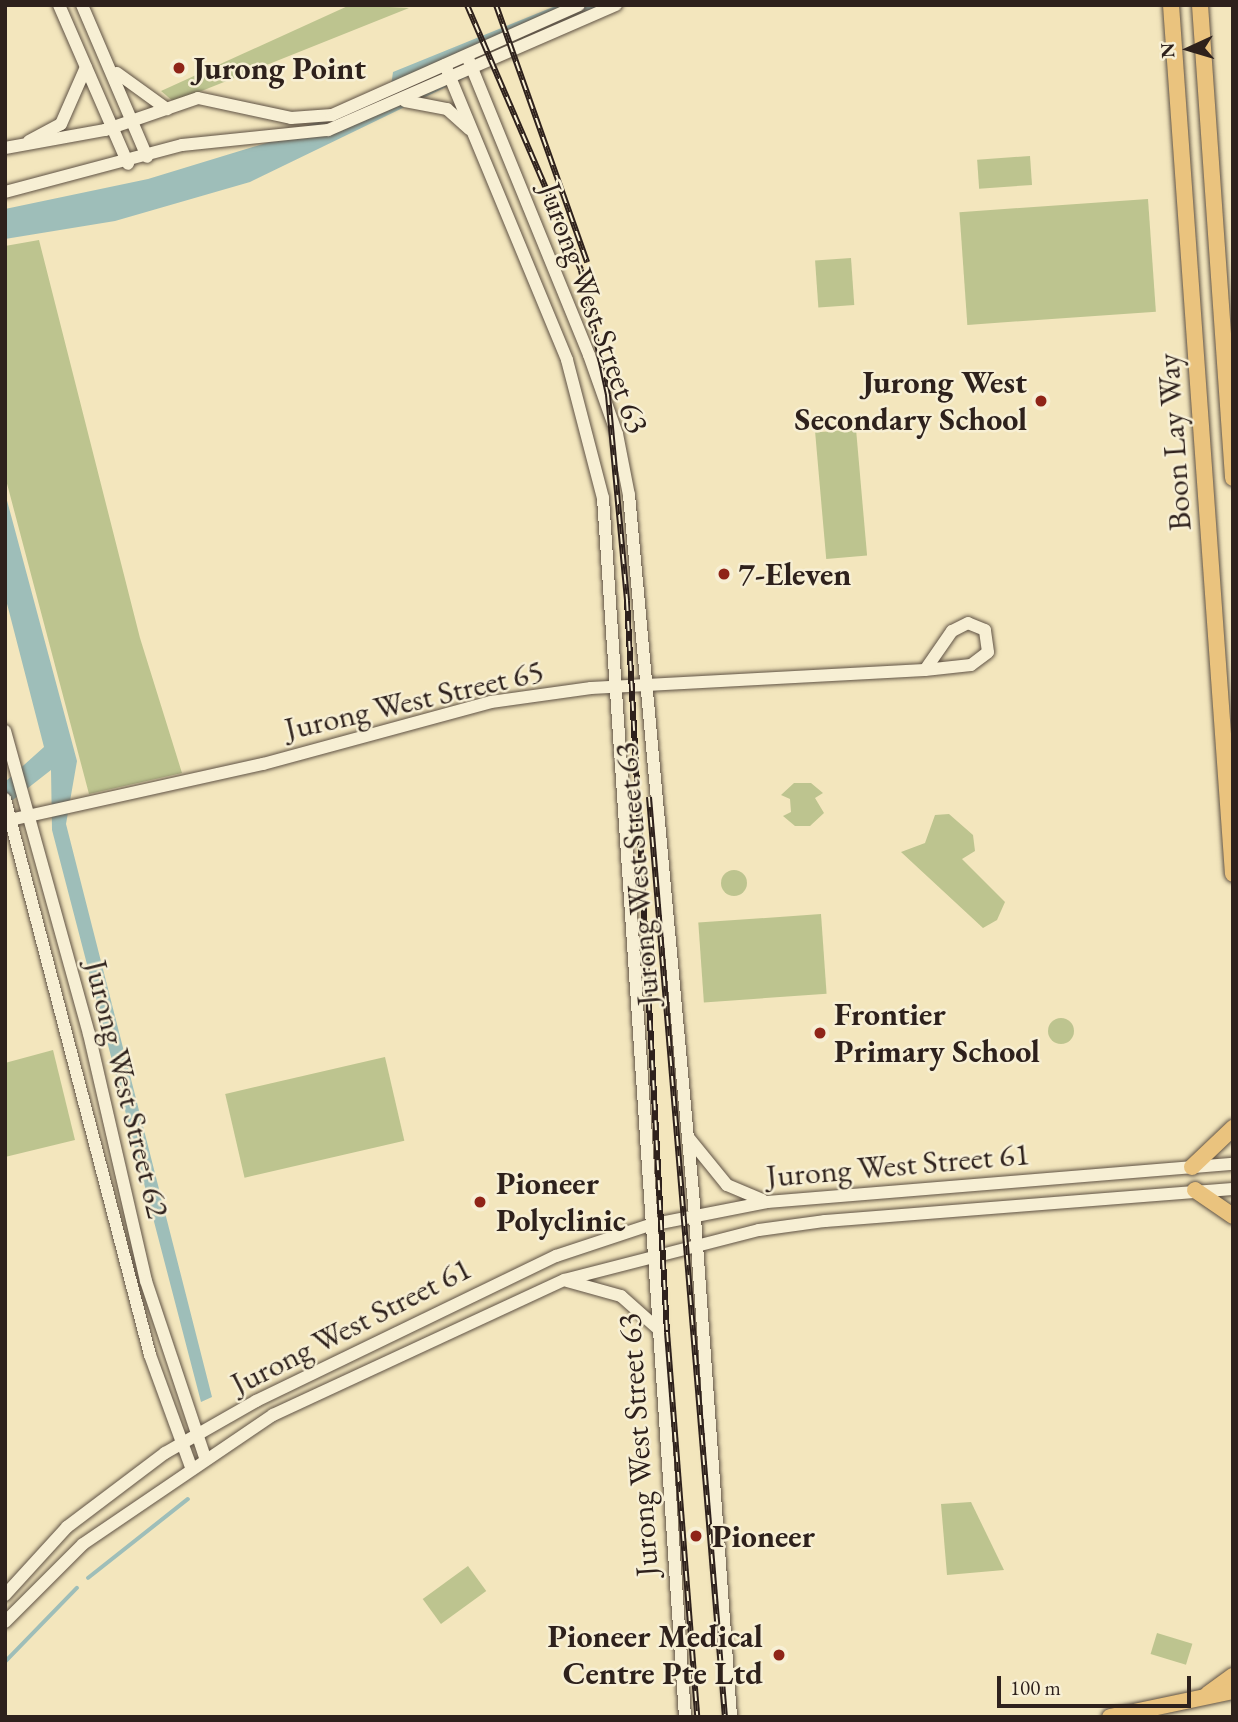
<!DOCTYPE html>
<style>
body{margin:0}
#map{position:relative;width:1238px;height:1722px;overflow:hidden;background:#f3e6bd;font-family:"EB Garamond",serif}
div>[style]{position:absolute}
.green>*{inset:0;background:#bdc48f;transform-origin:0 0}
.round{border-radius:50%}
.water>*{inset:0;background:#9ebeb9}
.stream>*{height:3.5px;margin:-1.75px;padding:0 1.75px;transform-origin:1.75px;border-radius:1.75px;background:#9ebeb9}
.roads{filter:drop-shadow(0 0 2px #5f5244) drop-shadow(0 0 2px #5f5244)}
.minor>*{height:12px;margin:-6px;padding:0 6px;transform-origin:6px;border-radius:6px;background:#f7efd4}
.major>*{height:16px;margin:-8px;padding:0 8px;transform-origin:8px;border-radius:8px;background:#eac37e}
.rail>*{height:6px;margin-top:-3px;transform-origin:0;background:repeating-linear-gradient(90deg,#f7efd4 0 10px,#2e211c 0 20px);box-sizing:border-box;border-block:2px solid #2e211c}
.dots>*{width:19px;height:19px;translate:-50% -50%;box-sizing:border-box;border:4px solid #f7efd4;border-radius:50%}
span{translate:-50% -50%;white-space:nowrap;text-align:center;line-height:1.15;-webkit-text-stroke:5px #f7efd4;paint-order:stroke}
.poi-label{font-size:32px;color:#2e211c;font-weight:700}
.left{translate:0 -50%;text-align:left}
.right{translate:-100% -50%;text-align:right}
.street-label{font-size:32px;color:#2e211c}
.frame{position:absolute;inset:0;border:7px solid #2e211c;pointer-events:none}
.north{position:absolute;left:1154px;top:14px;width:70px;height:70px;-webkit-text-stroke:5px #f7efd4;paint-order:stroke;rotate:266deg;font-size:19px;font-weight:700;line-height:28px;text-align:center;color:#2e211c}
.north::after{content:'';display:block;margin:auto;width:24px;height:32px;background:#2e211c;clip-path:polygon(50% 0,100% 100%,50% 72%,0 100%)}
.scale{position:absolute;left:997px;top:1676px;width:194px;height:32px;box-sizing:border-box;border:4px solid #2e211c;border-top:0;padding-left:9px;font-size:21px;line-height:24px;white-space:nowrap;color:#2e211c;-webkit-text-stroke:5px #f7efd4;paint-order:stroke}
</style>
<div id="map">
<div class="green">
<i style="clip-path:polygon(350px 5px,409px 8px,174px 102px,161px 91px)"></i>
<i style="left:1030px;top:156px;width:29px;height:53px;rotate:86deg"></i>
<i style="left:1148px;top:199px;width:113px;height:189px;rotate:86deg"></i>
<i style="clip-path:polygon(39px 240px,140px 638px,182px 773px,89px 794px,5px 476px,5px 246px)"></i>
<i style="left:851px;top:258px;width:47px;height:36px;rotate:86deg"></i>
<i style="left:856px;top:429px;width:127px;height:41px;rotate:85deg"></i>
<i style="clip-path:polygon(794px 783px,811px 783px,823px 793px,815px 798px,824px 813px,810px 826px,795px 826px,783px 816px,791px 812px,790px 799px,781px 795px)"></i>
<i style="clip-path:polygon(949px 814px,973px 835px,975px 851px,962px 859px,1005px 902px,997px 920px,983px 928px,901px 852px,925px 843px,935px 815px)"></i>
<i class="round" style="left:721px;top:870px;width:26px;height:26px"></i>
<i style="left:821px;top:914px;width:80px;height:123px;rotate:86deg"></i>
<i class="round" style="left:1048px;top:1018px;width:26px;height:26px"></i>
<i style="clip-path:polygon(53px 1050px,75px 1140px,5px 1157px,5px 1063px)"></i>
<i style="left:385px;top:1057px;width:86px;height:164px;rotate:77deg"></i>
<i style="clip-path:polygon(971px 1502px,1004px 1570px,947px 1575px,941px 1504px)"></i>
<i style="left:468px;top:1566px;width:31px;height:56px;rotate:54deg"></i>
<i style="left:1157px;top:1633px;width:37px;height:22px;rotate:17deg"></i>
</div>
<div class="water">
<i style="clip-path:polygon(558px 5px,615px 5px,250px 182px,115px 221px,5px 239px,5px 209px,148px 179px,279px 139px,391px 86px,393px 72px)"></i>
<i style="clip-path:polygon(5px 493px,77px 761px,66px 824px,212px 1397px,201px 1402px,52px 830px,51px 770px,5px 806px,5px 782px,44px 747px,5px 596px)"></i>
</div>
<div class="stream">
<i style="left:88px;top:1578px;width:127px;rotate:-38.3deg"></i>
<i style="left:5px;top:1662px;width:103px;rotate:-45.8deg"></i>
</div>
<div class="roads">
<div class="minor">
<i style="left:59px;top:5px;width:173px;rotate:66.5deg"></i>
<i style="left:82px;top:5px;width:165px;rotate:66.8deg"></i>
<i style="left:467px;top:56px;width:323px;rotate:67.8deg"></i>
<i style="left:589px;top:355px;width:84px;rotate:70.5deg"></i>
<i style="left:617px;top:434px;width:62px;rotate:78.9deg"></i>
<i style="left:629px;top:495px;width:712px;rotate:84.76deg"></i>
<i style="left:694px;top:1204px;width:514px;rotate:85.87deg"></i>
<i style="left:445px;top:65px;width:319px;rotate:67.5deg"></i>
<i style="left:567px;top:360px;width:143px;rotate:75.4deg"></i>
<i style="left:603px;top:498px;width:1222px;rotate:86.15deg"></i>
<i style="left:117px;top:73px;width:62px;rotate:35.8deg"></i>
<i style="left:405px;top:101px;width:43px;rotate:10.8deg"></i>
<i style="left:447px;top:109px;width:30px;rotate:42deg"></i>
<i style="left:29px;top:141px;width:36px;rotate:-28deg"></i>
<i style="left:61px;top:124px;width:62px;rotate:-66.3deg"></i>
<i style="left:5px;top:148px;width:102px;rotate:-10.2deg"></i>
<i style="left:105px;top:130px;width:98px;rotate:-19deg"></i>
<i style="left:198px;top:98px;width:95px;rotate:12.1deg"></i>
<i style="left:291px;top:118px;width:41px;rotate:-4.2deg"></i>
<i style="left:332px;top:115px;width:270px;rotate:-24deg"></i>
<i style="left:5px;top:192px;width:183px;rotate:-14.9deg"></i>
<i style="left:182px;top:145px;width:147px;rotate:-5.9deg"></i>
<i style="left:328px;top:130px;width:314px;rotate:-23.5deg"></i>
<i style="left:5px;top:731px;width:314px;rotate:74.5deg"></i>
<i style="left:89px;top:1034px;width:253px;rotate:77deg"></i>
<i style="left:146px;top:1281px;width:186px;rotate:71.5deg"></i>
<i style="left:5px;top:799px;width:575px;rotate:75.38deg"></i>
<i style="left:150px;top:1355px;width:119px;rotate:69.9deg"></i>
<i style="left:5px;top:821px;width:264px;rotate:-12.5deg"></i>
<i style="left:263px;top:764px;width:236px;rotate:-15.2deg"></i>
<i style="left:491px;top:702px;width:101px;rotate:-8deg"></i>
<i style="left:591px;top:688px;width:334px;rotate:-3.1deg"></i>
<i style="left:925px;top:670px;width:46px;rotate:-6.2deg"></i>
<i style="left:971px;top:665px;width:21px;rotate:-37deg"></i>
<i style="left:988px;top:652px;width:22px;rotate:-98deg"></i>
<i style="left:985px;top:630px;width:18px;rotate:-158deg"></i>
<i style="left:968px;top:623px;width:18px;rotate:153deg"></i>
<i style="left:952px;top:631px;width:47px;rotate:124.7deg"></i>
<i style="left:688px;top:1137px;width:62px;rotate:50.9deg"></i>
<i style="left:727px;top:1185px;width:38px;rotate:23deg"></i>
<i style="left:567px;top:1281px;width:56px;rotate:15.5deg"></i>
<i style="left:621px;top:1296px;width:48px;rotate:41.6deg"></i>
<i style="left:5px;top:1595px;width:92px;rotate:-47.6deg"></i>
<i style="left:67px;top:1527px;width:123px;rotate:-37.1deg"></i>
<i style="left:165px;top:1453px;width:105px;rotate:-29.7deg"></i>
<i style="left:256px;top:1401px;width:333px;rotate:-25.8deg"></i>
<i style="left:556px;top:1256px;width:99px;rotate:-18.3deg"></i>
<i style="left:650px;top:1225px;width:119px;rotate:-11.1deg"></i>
<i style="left:767px;top:1202px;width:468px;rotate:-4.7deg"></i>
<i style="left:5px;top:1622px;width:110px;rotate:-45deg"></i>
<i style="left:83px;top:1544px;width:230px;rotate:-34.2deg"></i>
<i style="left:273px;top:1415px;width:321px;rotate:-24.9deg"></i>
<i style="left:564px;top:1280px;width:201px;rotate:-14.4deg"></i>
<i style="left:759px;top:1230px;width:67px;rotate:-7.8deg"></i>
<i style="left:825px;top:1221px;width:409px;rotate:-4.5deg"></i>
</div>
<div class="major">
<i style="left:1171px;top:5px;width:871px;rotate:85.92deg"></i>
<i style="left:1200px;top:5px;width:474px;rotate:86deg"></i>
<i style="left:1192px;top:1167px;width:57px;rotate:-43.6deg"></i>
<i style="left:1195px;top:1190px;width:46px;rotate:34.4deg"></i>
<i style="left:1208px;top:1694px;width:31px;rotate:-36deg"></i>
<i style="left:1110px;top:1717px;width:126px;rotate:-11.9deg"></i>
</div>
</div>
<div class="rail">
<i style="left:467px;top:5px;width:288px;rotate:66.7deg"></i>
<i style="left:581px;top:270px;width:128px;rotate:77.8deg"></i>
<i style="left:608px;top:395px;width:207px;rotate:84.7deg"></i>
<i style="left:627px;top:601px;width:732px;rotate:86.87deg"></i>
<i style="left:667px;top:1332px;width:386px;rotate:85.5deg"></i>
<i style="left:496px;top:5px;width:273px;rotate:70.5deg"></i>
<i style="left:649px;top:797px;width:923px;rotate:85.28deg"></i>
</div>
<div class="dots">
<i style="left:179px;top:68px;background:#8f2418"></i>
<i style="left:1041px;top:401px;background:#8f2418"></i>
<i style="left:724px;top:574px;background:#8f2418"></i>
<i style="left:820px;top:1033px;background:#8f2418"></i>
<i style="left:480px;top:1202px;background:#8f2418"></i>
<i style="left:696px;top:1536px;background:#8f2418"></i>
<i style="left:779px;top:1655px;background:#8f2418"></i>
</div>
<div class="poi-label">
<span class="left" style="left:193px;top:68px">Jurong Point</span>
<span class="right" style="left:1027px;top:401px">Jurong West<br>Secondary School</span>
<span class="left" style="left:738px;top:574px">7-Eleven</span>
<span class="left" style="left:834px;top:1033px">Frontier<br>Primary School</span>
<span class="left" style="left:496px;top:1202px">Pioneer<br>Polyclinic</span>
<span class="left" style="left:712px;top:1536px">Pioneer</span>
<span class="right" style="left:763px;top:1655px">Pioneer Medical<br>Centre Pte Ltd</span>
</div>
<div class="street-label">
<span style="left:594px;top:308px;rotate:70deg">Jurong West Street 63</span>
<span style="left:1174px;top:442px;rotate:-94deg">Boon Lay Way</span>
<span style="left:414px;top:700px;rotate:-13deg">Jurong West Street 65</span>
<span style="left:637px;top:874px;rotate:-95deg">Jurong West Street 63</span>
<span style="left:127px;top:1089px;rotate:76deg">Jurong West Street 62</span>
<span style="left:898px;top:1165px;rotate:-5deg">Jurong West Street 61</span>
<span style="left:351px;top:1326px;rotate:-27deg">Jurong West Street 61</span>
<span style="left:638px;top:1445px;rotate:-94deg">Jurong West Street 63</span>
</div>
<div class="frame"></div>
<div class="north">N</div>
<div class="scale">100 m</div>
</div>
